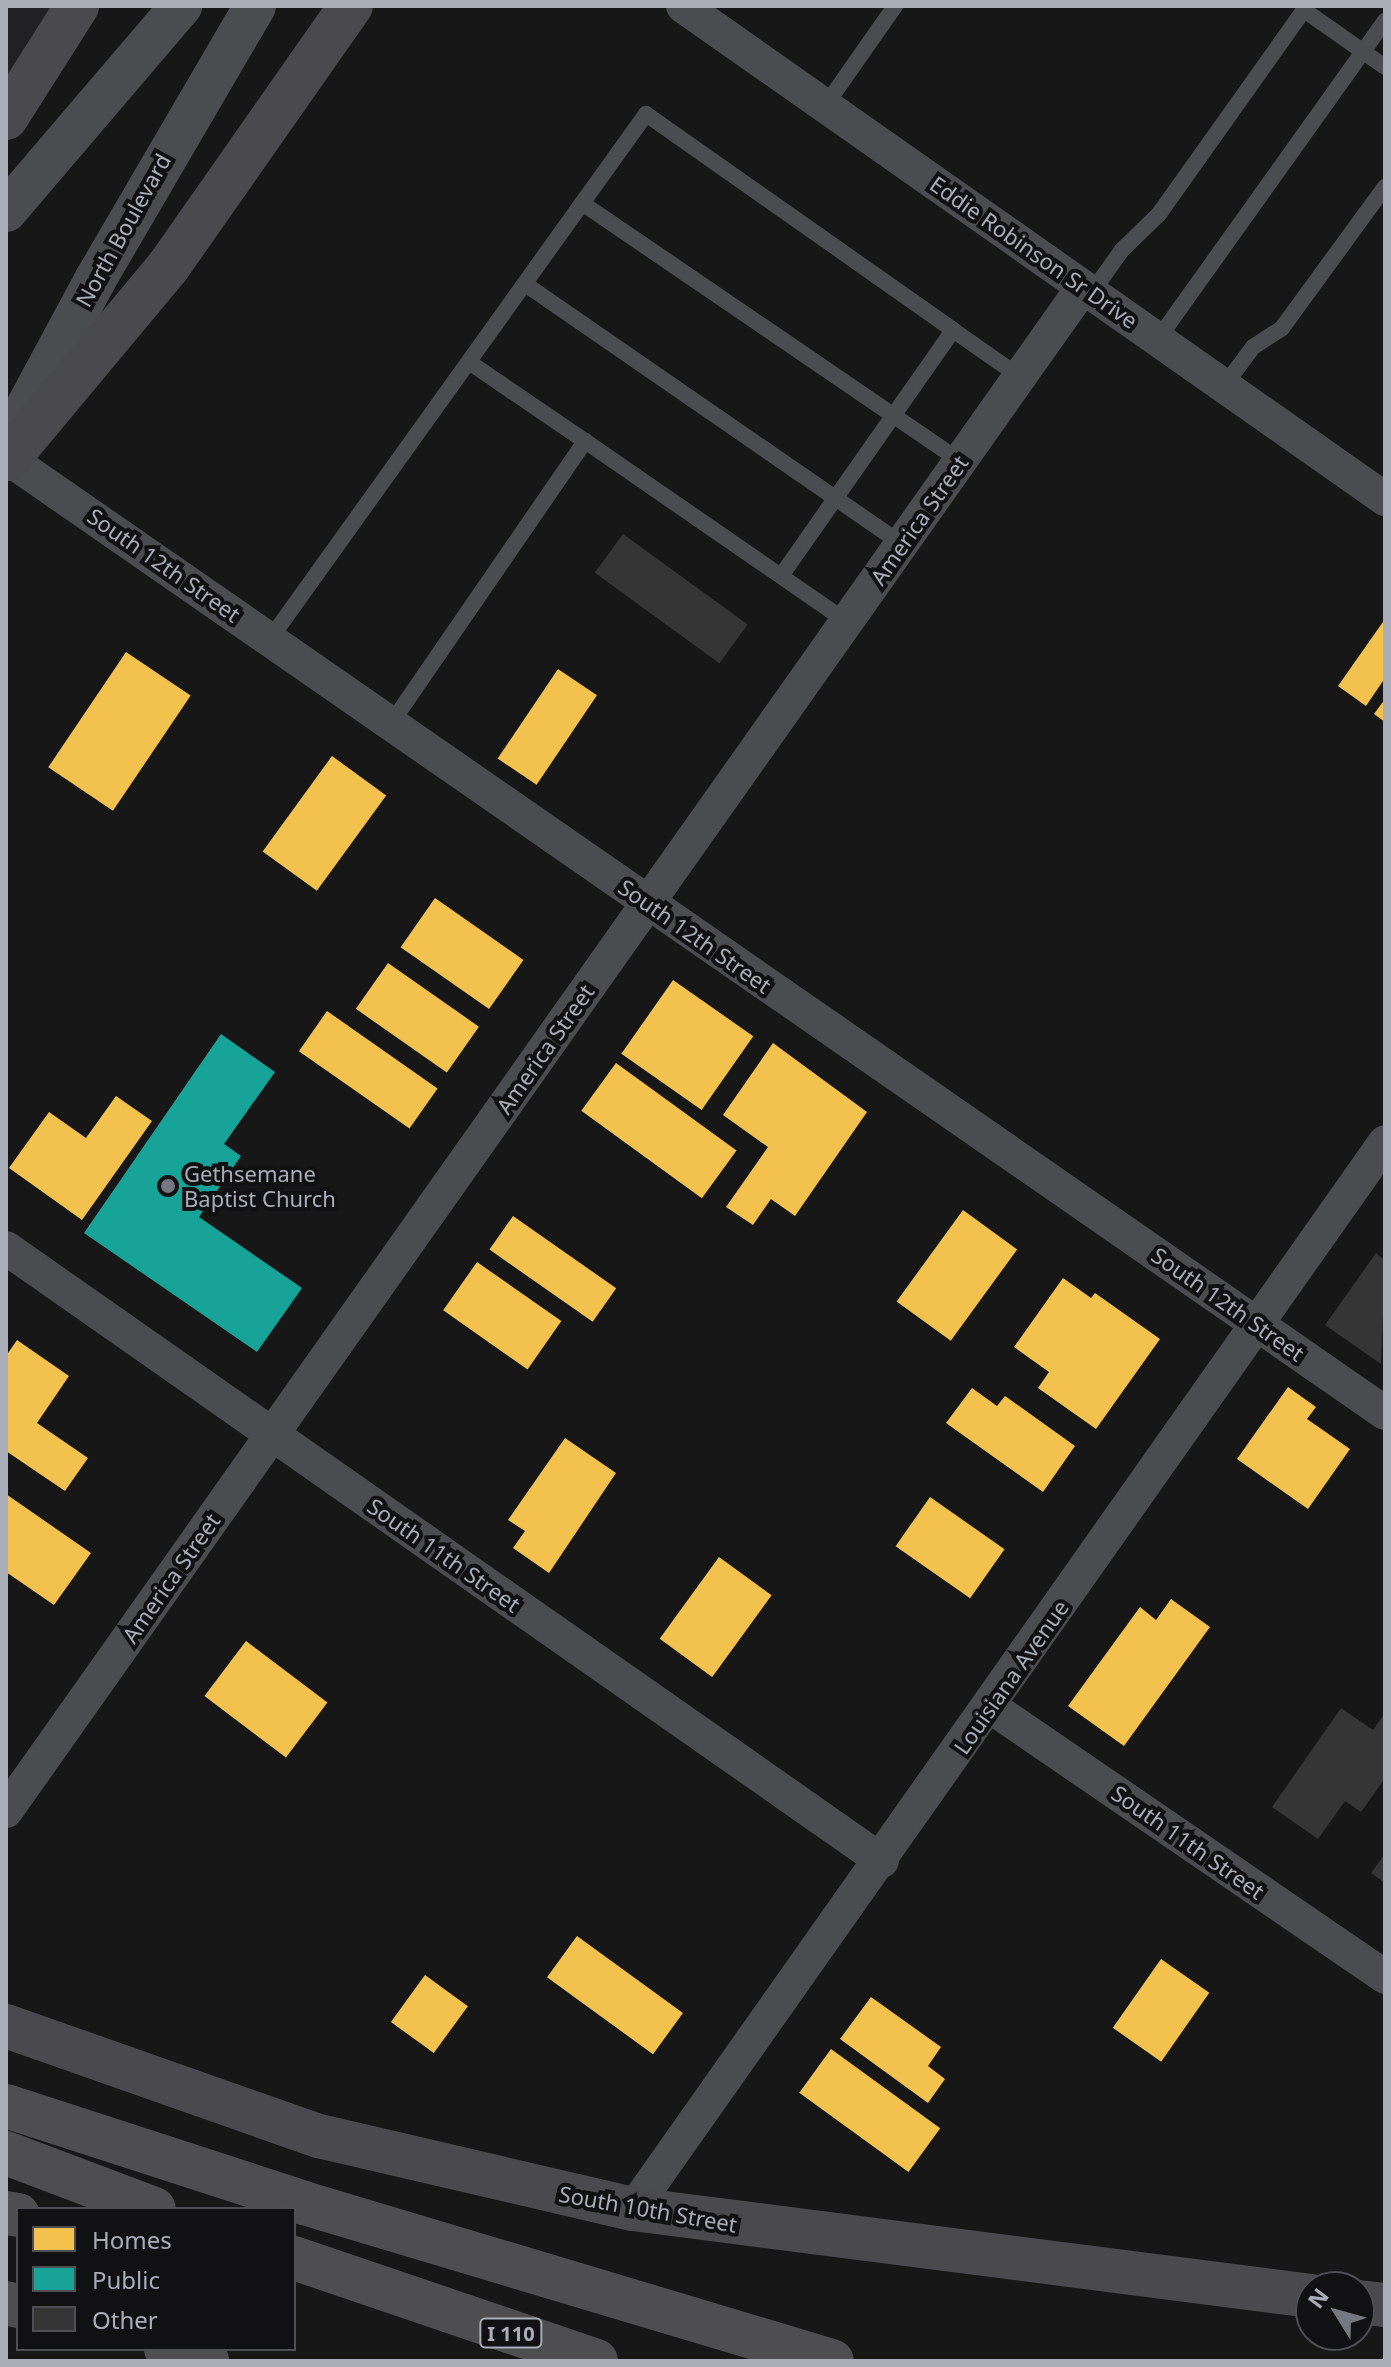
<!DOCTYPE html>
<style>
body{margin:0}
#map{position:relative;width:1391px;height:2367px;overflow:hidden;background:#171717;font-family:"Noto Sans",sans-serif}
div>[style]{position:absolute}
.built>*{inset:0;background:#212123}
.homes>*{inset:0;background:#f2c14e;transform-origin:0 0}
.public>*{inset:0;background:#17a398}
.building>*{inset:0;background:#353536;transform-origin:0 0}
.service>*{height:16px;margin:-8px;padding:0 8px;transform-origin:8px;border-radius:8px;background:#4b4c50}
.minor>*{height:34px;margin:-17px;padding:0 17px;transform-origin:17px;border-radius:17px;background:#4b4c50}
.tertiary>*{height:42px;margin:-21px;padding:0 21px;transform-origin:21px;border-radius:21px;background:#4b4c50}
.secondary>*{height:44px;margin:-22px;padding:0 22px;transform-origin:22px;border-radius:22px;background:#4a4a4e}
.motorway>*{height:44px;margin:-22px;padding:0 22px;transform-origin:22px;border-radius:22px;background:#4e4e51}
.dots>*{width:22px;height:22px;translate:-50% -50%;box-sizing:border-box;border:4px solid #111113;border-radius:50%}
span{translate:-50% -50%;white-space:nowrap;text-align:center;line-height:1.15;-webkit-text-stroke:8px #111113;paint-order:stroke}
.shield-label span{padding:2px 6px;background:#111113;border:2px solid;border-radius:6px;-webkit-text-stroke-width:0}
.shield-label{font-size:20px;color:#a8adb8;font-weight:700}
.street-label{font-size:22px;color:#a8adb8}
.poi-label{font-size:22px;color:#a8adb8}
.left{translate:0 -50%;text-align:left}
.frame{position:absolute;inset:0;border:8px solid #a8adb8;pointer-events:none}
.legend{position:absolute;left:16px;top:2207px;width:280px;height:144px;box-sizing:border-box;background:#111113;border:2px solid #4d4f55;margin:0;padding:10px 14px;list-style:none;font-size:24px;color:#a8adb8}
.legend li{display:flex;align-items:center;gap:16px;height:40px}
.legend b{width:40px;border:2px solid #4d4f55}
.north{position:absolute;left:1295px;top:2271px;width:80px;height:80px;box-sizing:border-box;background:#111113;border:2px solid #4d4f55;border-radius:50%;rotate:307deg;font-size:22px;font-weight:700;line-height:32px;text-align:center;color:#a8adb8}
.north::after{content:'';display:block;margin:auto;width:28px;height:36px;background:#757880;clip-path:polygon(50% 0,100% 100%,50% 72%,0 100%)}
</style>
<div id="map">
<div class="built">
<i style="clip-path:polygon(6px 6px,89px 6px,6px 137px)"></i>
</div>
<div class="homes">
<i style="clip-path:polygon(1385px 619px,1385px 678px,1366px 706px,1338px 686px)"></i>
<i style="left:126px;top:652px;width:78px;height:139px;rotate:34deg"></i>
<i style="left:558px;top:669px;width:47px;height:108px;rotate:34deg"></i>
<i style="clip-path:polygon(1385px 699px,1385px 722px,1374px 714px)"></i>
<i style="left:332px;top:756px;width:67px;height:118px;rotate:36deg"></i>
<i style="left:435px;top:898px;width:108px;height:60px;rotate:35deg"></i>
<i style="left:388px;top:963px;width:111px;height:56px;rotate:35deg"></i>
<i style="left:673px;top:980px;width:98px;height:90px;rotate:35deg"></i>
<i style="left:327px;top:1011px;width:135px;height:49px;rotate:35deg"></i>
<i style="clip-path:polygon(773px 1043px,867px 1112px,795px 1216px,771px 1199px,753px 1225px,726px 1207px,768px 1147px,723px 1115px)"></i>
<i style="left:616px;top:1063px;width:149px;height:59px;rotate:36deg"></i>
<i style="clip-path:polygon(116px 1096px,152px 1121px,82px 1220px,9px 1168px,49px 1112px,86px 1138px)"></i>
<i style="left:963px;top:1210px;width:67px;height:113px;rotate:36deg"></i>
<i style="left:513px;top:1216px;width:126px;height:41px;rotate:35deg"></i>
<i style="left:477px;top:1262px;width:103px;height:59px;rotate:35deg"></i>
<i style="clip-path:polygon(1063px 1278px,1091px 1298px,1095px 1293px,1160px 1339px,1096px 1429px,1038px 1388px,1049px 1372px,1014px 1347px)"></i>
<i style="clip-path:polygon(17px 1340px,69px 1376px,37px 1423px,88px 1458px,65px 1491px,6px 1451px,6px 1356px)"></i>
<i style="clip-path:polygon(1288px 1387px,1316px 1407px,1307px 1419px,1350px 1449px,1308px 1509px,1237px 1459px)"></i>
<i style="clip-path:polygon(972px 1388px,997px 1406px,1005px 1396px,1075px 1446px,1043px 1492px,946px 1423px)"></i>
<i style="clip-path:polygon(565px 1438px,616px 1473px,549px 1573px,513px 1548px,525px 1531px,508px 1520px)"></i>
<i style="clip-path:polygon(6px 1494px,91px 1553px,54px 1605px,6px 1572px)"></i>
<i style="left:930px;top:1497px;width:91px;height:60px;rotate:35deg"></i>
<i style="left:719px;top:1557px;width:65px;height:101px;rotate:36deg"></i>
<i style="clip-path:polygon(1171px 1599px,1210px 1627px,1124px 1746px,1068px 1706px,1140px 1607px,1156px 1620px)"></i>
<i style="left:246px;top:1641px;width:102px;height:69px;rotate:37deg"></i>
<i style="left:577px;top:1936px;width:131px;height:51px;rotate:36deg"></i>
<i style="left:1161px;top:1959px;width:59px;height:84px;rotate:35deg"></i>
<i style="left:425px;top:1975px;width:53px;height:58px;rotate:36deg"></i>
<i style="clip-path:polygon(871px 1997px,941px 2047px,928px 2066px,945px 2079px,928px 2103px,840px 2039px)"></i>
<i style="left:831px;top:2049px;width:135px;height:54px;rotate:36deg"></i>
</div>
<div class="public">
<i style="clip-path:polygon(221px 1034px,275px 1072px,224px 1144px,241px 1156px,199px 1217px,302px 1288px,257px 1352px,84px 1233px)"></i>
</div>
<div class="building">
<i style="left:623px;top:534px;width:154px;height:48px;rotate:36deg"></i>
<i style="clip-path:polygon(1376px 1253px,1385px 1260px,1381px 1364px,1325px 1325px)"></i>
<i style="clip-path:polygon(1341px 1708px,1373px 1730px,1385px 1713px,1385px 1778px,1361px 1812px,1345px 1801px,1318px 1839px,1272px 1807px)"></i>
<i style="clip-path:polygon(1385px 1854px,1385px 1883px,1371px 1873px)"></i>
</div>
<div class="service">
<i style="left:825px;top:106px;width:122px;rotate:-55deg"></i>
<i style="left:582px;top:203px;width:458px;rotate:34.3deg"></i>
<i style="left:525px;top:284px;width:458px;rotate:34.6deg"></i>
<i style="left:1092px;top:292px;width:52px;rotate:-54.5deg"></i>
<i style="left:1122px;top:250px;width:52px;rotate:-44.2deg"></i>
<i style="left:1159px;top:214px;width:250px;rotate:-54.6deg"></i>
<i style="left:1304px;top:10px;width:99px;rotate:35.1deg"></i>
<i style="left:1158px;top:339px;width:391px;rotate:-54.5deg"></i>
<i style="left:469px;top:362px;width:140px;rotate:34.3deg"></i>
<i style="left:1224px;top:386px;width:49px;rotate:-53.4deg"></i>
<i style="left:1253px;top:347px;width:35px;rotate:-33deg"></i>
<i style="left:1282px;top:328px;width:175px;rotate:-53.9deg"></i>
<i style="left:781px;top:576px;width:300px;rotate:-55deg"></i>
<i style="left:953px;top:330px;width:82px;rotate:35deg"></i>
<i style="left:270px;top:639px;width:646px;rotate:-54.39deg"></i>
<i style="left:646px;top:114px;width:375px;rotate:35.1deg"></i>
<i style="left:390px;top:725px;width:345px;rotate:-55.5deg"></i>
<i style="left:585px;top:441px;width:318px;rotate:34.6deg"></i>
</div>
<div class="minor">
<i style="left:683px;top:6px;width:858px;rotate:35.08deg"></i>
<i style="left:6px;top:457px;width:1678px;rotate:34.73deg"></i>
<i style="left:6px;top:1248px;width:1069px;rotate:34.98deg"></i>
<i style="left:991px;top:1707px;width:478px;rotate:34.4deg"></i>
<i style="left:6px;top:1811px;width:1866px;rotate:-54.75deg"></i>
<i style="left:633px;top:2209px;width:1305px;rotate:-54.82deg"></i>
</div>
<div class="tertiary">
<i style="left:6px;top:211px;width:270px;rotate:-49.5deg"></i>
<i style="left:12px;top:446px;width:36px;rotate:-71deg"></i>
<i style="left:24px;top:412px;width:150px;rotate:-61.7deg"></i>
<i style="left:95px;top:280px;width:317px;rotate:-59.7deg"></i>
</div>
<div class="secondary">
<i style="left:6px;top:118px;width:133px;rotate:-57.6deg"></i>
<i style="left:8px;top:459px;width:250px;rotate:-50.2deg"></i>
<i style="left:168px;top:267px;width:319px;rotate:-55deg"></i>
<i style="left:6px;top:2026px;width:332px;rotate:19.4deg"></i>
<i style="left:319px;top:2136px;width:322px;rotate:13.1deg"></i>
<i style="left:633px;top:2209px;width:684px;rotate:7.31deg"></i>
<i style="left:1359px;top:2302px;width:26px;rotate:7deg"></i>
</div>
<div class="motorway">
<i style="left:6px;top:2106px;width:313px;rotate:18deg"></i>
<i style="left:304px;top:2203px;width:551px;rotate:16.66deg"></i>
<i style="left:6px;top:2153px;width:158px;rotate:20.7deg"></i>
<i style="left:6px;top:2213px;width:12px;rotate:9deg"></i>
<i style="left:294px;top:2258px;width:319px;rotate:18.8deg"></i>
<i style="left:6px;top:2303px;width:12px;rotate:14deg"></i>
<i style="left:166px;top:2349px;width:43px;rotate:16.3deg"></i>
</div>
<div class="dots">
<i style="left:168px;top:1186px;background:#757880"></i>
</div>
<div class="shield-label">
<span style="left:511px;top:2333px">I 110</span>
</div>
<div class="street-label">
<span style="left:123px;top:230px;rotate:-61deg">North Boulevard</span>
<span style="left:1034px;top:252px;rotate:35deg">Eddie Robinson Sr Drive</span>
<span style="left:919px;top:520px;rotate:-55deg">America Street</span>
<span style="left:164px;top:565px;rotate:35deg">South 12th Street</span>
<span style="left:695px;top:936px;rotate:35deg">South 12th Street</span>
<span style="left:545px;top:1049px;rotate:-55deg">America Street</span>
<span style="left:1228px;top:1304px;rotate:35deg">South 12th Street</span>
<span style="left:444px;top:1555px;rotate:35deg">South 11th Street</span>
<span style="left:171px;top:1578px;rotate:-55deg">America Street</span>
<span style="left:1011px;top:1677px;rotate:-55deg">Louisiana Avenue</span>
<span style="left:1188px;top:1842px;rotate:35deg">South 11th Street</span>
<span style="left:648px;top:2209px;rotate:10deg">South 10th Street</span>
</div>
<div class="poi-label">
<span class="left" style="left:184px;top:1186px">Gethsemane<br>Baptist Church</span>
</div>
<div class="frame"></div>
<ul class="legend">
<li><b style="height:22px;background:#f2c14e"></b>Homes</li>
<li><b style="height:22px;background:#17a398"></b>Public</li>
<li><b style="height:22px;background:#353536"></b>Other</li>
</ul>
<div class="north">N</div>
</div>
